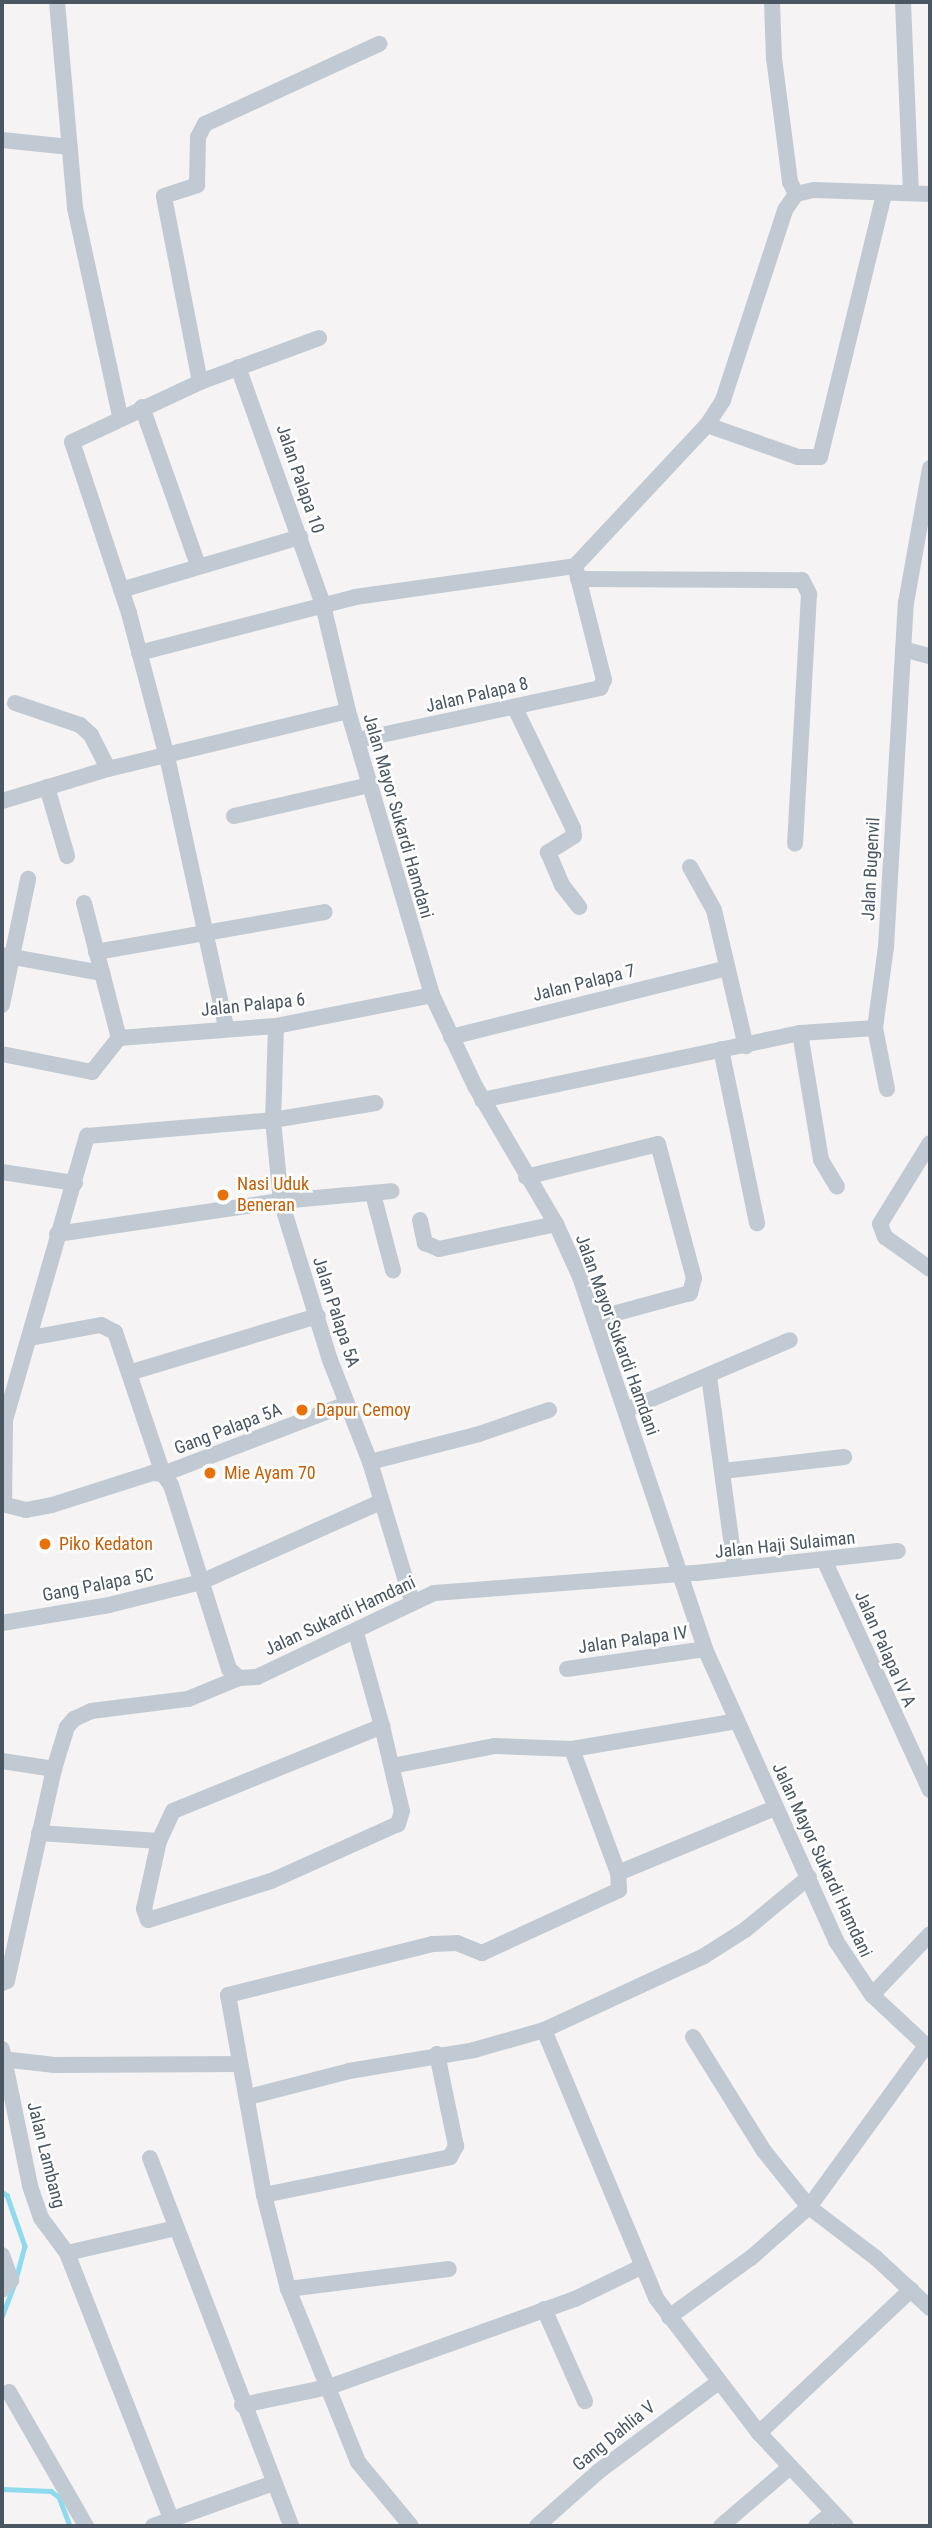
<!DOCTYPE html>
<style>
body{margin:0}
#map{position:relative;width:932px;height:2528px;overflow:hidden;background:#f5f3f3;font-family:"Roboto Condensed",sans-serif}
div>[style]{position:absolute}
.stream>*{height:4.5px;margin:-2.25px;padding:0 2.25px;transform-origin:2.25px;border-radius:2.25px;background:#90daee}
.minor>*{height:16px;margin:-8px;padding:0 8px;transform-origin:8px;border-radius:8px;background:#c1cad2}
.dots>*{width:19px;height:19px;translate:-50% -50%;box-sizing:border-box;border:4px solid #fff;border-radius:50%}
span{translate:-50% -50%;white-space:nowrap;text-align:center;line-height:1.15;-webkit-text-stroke:5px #fff;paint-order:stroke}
.street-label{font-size:18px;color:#4a5661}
.food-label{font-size:18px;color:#c56008}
.left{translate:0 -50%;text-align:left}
.frame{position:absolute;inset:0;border:4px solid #4a5661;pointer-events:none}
</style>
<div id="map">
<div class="stream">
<i style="left:2px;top:2192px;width:6px;rotate:31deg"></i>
<i style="left:7px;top:2195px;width:54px;rotate:70.6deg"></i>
<i style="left:25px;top:2246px;width:34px;rotate:105deg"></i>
<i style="left:2px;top:2316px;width:31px;rotate:-69deg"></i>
<i style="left:2px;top:2489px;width:49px;rotate:2.3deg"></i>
<i style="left:51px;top:2491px;width:10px;rotate:37deg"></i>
<i style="left:59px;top:2497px;width:31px;rotate:69deg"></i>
</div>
<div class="minor">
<i style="left:57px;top:2px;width:207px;rotate:85deg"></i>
<i style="left:75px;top:208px;width:214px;rotate:77.8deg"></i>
<i style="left:772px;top:2px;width:56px;rotate:88deg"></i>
<i style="left:774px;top:58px;width:125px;rotate:82.6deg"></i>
<i style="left:790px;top:182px;width:13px;rotate:63deg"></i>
<i style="left:903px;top:2px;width:189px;rotate:87.6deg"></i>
<i style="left:2px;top:140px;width:68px;rotate:5.9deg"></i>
<i style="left:238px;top:367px;width:253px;rotate:70.3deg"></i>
<i style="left:323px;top:605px;width:109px;rotate:76.7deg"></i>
<i style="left:348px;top:711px;width:296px;rotate:73.5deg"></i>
<i style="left:432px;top:995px;width:101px;rotate:64.7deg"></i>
<i style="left:475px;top:1086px;width:160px;rotate:59.6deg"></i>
<i style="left:556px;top:1224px;width:58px;rotate:65.6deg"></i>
<i style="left:580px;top:1277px;width:392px;rotate:71.4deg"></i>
<i style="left:705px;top:1649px;width:320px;rotate:65.8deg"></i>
<i style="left:836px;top:1941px;width:65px;rotate:56.3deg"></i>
<i style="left:872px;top:1995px;width:79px;rotate:43deg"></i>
<i style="left:200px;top:382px;width:189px;rotate:-101deg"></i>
<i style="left:164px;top:196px;width:35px;rotate:-18deg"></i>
<i style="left:197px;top:185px;width:48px;rotate:-88.8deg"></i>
<i style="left:198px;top:137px;width:15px;rotate:-62deg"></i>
<i style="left:205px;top:124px;width:192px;rotate:-24.7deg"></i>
<i style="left:142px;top:407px;width:168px;rotate:70.5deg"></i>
<i style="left:707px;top:425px;width:96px;rotate:19.4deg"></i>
<i style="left:798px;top:457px;width:22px"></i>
<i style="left:820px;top:457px;width:271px;rotate:-76.3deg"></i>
<i style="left:578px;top:579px;width:224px;rotate:0.3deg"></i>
<i style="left:802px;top:580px;width:16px;rotate:63deg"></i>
<i style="left:809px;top:594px;width:250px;rotate:93.2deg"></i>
<i style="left:121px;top:590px;width:187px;rotate:-16.5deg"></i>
<i style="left:903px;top:649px;width:28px;rotate:15deg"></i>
<i style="left:139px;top:653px;width:223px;rotate:-14.5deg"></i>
<i style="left:355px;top:597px;width:222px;rotate:-8deg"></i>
<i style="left:575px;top:566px;width:193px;rotate:-46.9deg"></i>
<i style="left:707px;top:425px;width:30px;rotate:-57deg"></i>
<i style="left:723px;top:400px;width:200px;rotate:-71.9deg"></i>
<i style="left:785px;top:210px;width:19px;rotate:-55deg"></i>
<i style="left:796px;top:194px;width:18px;rotate:-13deg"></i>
<i style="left:814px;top:190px;width:116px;rotate:2deg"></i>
<i style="left:15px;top:703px;width:69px;rotate:18.7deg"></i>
<i style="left:80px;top:725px;width:15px;rotate:42deg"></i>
<i style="left:91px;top:735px;width:38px;rotate:63deg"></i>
<i style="left:515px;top:708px;width:133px;rotate:64.2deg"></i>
<i style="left:573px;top:828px;width:8px;rotate:83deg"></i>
<i style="left:574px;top:836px;width:31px;rotate:148deg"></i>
<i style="left:548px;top:852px;width:36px;rotate:67deg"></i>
<i style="left:562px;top:885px;width:28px;rotate:52deg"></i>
<i style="left:358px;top:740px;width:248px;rotate:-12.1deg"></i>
<i style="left:600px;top:688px;width:9px;rotate:-63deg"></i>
<i style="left:604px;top:680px;width:114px;rotate:-104.2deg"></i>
<i style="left:47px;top:787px;width:72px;rotate:73.8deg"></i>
<i style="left:2px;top:801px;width:111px;rotate:-16.8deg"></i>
<i style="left:108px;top:769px;width:247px;rotate:-13.6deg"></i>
<i style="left:234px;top:816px;width:139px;rotate:-12.9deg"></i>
<i style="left:690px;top:867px;width:49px;rotate:60.8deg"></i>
<i style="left:714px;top:910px;width:140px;rotate:76.8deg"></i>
<i style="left:84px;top:903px;width:139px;rotate:75.5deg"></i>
<i style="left:96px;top:952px;width:232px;rotate:-9.9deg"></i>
<i style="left:2px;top:955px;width:102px;rotate:10.2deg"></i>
<i style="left:2px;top:1005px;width:129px;rotate:-78.3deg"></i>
<i style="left:276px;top:1026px;width:94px;rotate:91.8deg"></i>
<i style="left:273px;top:1120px;width:81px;rotate:84.4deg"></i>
<i style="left:281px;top:1201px;width:166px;rotate:72.9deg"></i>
<i style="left:330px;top:1360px;width:110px;rotate:68.6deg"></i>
<i style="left:370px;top:1462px;width:145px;rotate:73.2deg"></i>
<i style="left:226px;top:1027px;width:276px;rotate:-102.3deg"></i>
<i style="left:167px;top:757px;width:149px;rotate:-104.8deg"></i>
<i style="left:129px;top:613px;width:180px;rotate:-108.4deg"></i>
<i style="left:72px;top:442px;width:141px;rotate:-25.1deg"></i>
<i style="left:200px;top:382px;width:127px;rotate:-20.3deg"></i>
<i style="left:800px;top:1033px;width:129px;rotate:80.6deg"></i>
<i style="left:821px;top:1160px;width:31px;rotate:59deg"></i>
<i style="left:451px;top:1037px;width:284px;rotate:-14deg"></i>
<i style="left:721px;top:1049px;width:178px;rotate:78.3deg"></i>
<i style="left:2px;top:1054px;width:92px;rotate:11.3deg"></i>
<i style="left:92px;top:1072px;width:43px;rotate:-51.5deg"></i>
<i style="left:119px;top:1038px;width:157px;rotate:-4.4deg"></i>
<i style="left:276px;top:1026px;width:159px;rotate:-11.2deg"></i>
<i style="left:887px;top:1089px;width:62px;rotate:-101.1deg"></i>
<i style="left:875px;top:1028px;width:82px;rotate:-82.3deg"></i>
<i style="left:886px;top:947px;width:345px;rotate:-86.7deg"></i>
<i style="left:906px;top:603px;width:137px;rotate:-79.9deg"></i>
<i style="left:482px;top:1100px;width:325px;rotate:-11.9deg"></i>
<i style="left:800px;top:1033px;width:75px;rotate:-3.8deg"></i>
<i style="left:930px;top:1143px;width:95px;rotate:121.7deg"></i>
<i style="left:880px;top:1224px;width:14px;rotate:69deg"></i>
<i style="left:885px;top:1237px;width:55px;rotate:35.4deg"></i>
<i style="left:2px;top:1172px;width:74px;rotate:8.6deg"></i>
<i style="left:526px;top:1177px;width:136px;rotate:-14deg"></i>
<i style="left:658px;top:1144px;width:139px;rotate:75deg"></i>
<i style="left:694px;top:1278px;width:16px;rotate:105deg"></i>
<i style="left:690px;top:1293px;width:99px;rotate:164.8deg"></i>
<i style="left:373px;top:1194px;width:79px;rotate:75.3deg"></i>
<i style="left:420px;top:1220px;width:24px;rotate:78deg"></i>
<i style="left:425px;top:1243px;width:15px;rotate:23deg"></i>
<i style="left:439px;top:1249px;width:120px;rotate:-12.1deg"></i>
<i style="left:57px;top:1234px;width:226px;rotate:-8.4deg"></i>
<i style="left:281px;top:1201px;width:111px;rotate:-5.1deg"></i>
<i style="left:30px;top:1338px;width:72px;rotate:-10.4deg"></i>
<i style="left:101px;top:1325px;width:16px;rotate:27deg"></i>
<i style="left:115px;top:1332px;width:150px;rotate:71.3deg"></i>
<i style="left:163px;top:1474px;width:197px;rotate:-20.8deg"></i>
<i style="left:132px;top:1372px;width:194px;rotate:-16.8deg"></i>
<i style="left:709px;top:1376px;width:194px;rotate:82.3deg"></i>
<i style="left:626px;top:1410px;width:178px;rotate:-23.1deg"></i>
<i style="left:370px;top:1462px;width:113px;rotate:-14.4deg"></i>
<i style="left:479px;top:1434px;width:74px;rotate:-18.9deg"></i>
<i style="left:723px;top:1471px;width:122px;rotate:-6.6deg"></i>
<i style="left:2px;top:1504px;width:25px;rotate:14deg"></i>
<i style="left:26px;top:1510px;width:26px;rotate:-11deg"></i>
<i style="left:52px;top:1505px;width:105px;rotate:-17.7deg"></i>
<i style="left:152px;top:1473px;width:11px;rotate:5deg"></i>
<i style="left:163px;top:1474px;width:14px;rotate:54deg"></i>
<i style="left:171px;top:1485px;width:193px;rotate:72.5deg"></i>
<i style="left:229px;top:1669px;width:13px;rotate:42deg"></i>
<i style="left:4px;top:1504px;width:84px;rotate:-89.3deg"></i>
<i style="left:5px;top:1420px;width:296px;rotate:-73.9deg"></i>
<i style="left:87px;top:1136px;width:187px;rotate:-4.9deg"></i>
<i style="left:273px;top:1120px;width:104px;rotate:-9.4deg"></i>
<i style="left:825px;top:1562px;width:251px;rotate:65.3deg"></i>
<i style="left:2px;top:1623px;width:109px;rotate:-9.5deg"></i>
<i style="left:109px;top:1605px;width:95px;rotate:-14deg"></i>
<i style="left:201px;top:1582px;width:197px;rotate:-24deg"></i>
<i style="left:356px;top:1633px;width:97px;rotate:74.4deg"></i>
<i style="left:382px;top:1726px;width:87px;rotate:76.8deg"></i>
<i style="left:402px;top:1811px;width:14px;rotate:107deg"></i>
<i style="left:398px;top:1824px;width:139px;rotate:155.8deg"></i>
<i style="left:271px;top:1881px;width:129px;rotate:162.4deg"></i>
<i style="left:148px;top:1920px;width:12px;rotate:-110deg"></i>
<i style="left:144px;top:1909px;width:70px;rotate:-77.6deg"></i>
<i style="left:159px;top:1841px;width:33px;rotate:-65deg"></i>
<i style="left:173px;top:1811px;width:226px;rotate:-22.1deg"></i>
<i style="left:567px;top:1669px;width:139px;rotate:-8.2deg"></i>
<i style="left:2px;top:1761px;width:53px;rotate:8.7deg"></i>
<i style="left:392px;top:1766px;width:105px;rotate:-11deg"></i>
<i style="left:495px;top:1746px;width:77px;rotate:2.2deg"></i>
<i style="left:572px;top:1749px;width:167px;rotate:-9.6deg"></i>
<i style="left:39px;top:1833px;width:120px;rotate:3.8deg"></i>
<i style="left:618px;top:1873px;width:170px;rotate:-22.5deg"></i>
<i style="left:2px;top:1983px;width:5px;rotate:-22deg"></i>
<i style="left:7px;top:1981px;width:217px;rotate:-77.5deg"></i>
<i style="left:54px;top:1769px;width:44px;rotate:-72.8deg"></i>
<i style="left:67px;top:1727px;width:11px;rotate:-49deg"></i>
<i style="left:74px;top:1719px;width:19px;rotate:-25deg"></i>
<i style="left:91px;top:1711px;width:98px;rotate:-7.1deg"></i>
<i style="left:188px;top:1699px;width:55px;rotate:-22.4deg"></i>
<i style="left:239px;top:1678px;width:18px;rotate:-3deg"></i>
<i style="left:257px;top:1677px;width:196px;rotate:-25.4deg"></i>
<i style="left:434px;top:1593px;width:263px;rotate:-4.4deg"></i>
<i style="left:696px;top:1573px;width:203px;rotate:-6.2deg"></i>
<i style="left:872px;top:1995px;width:84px;rotate:-46.4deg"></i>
<i style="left:544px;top:2030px;width:290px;rotate:67.3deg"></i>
<i style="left:656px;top:2298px;width:170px;rotate:52.7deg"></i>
<i style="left:759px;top:2433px;width:127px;rotate:46.9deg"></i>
<i style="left:693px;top:2037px;width:134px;rotate:58.1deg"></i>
<i style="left:764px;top:2151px;width:72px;rotate:51.2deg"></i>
<i style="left:809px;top:2207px;width:84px;rotate:37.3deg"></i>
<i style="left:876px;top:2258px;width:74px;rotate:42.8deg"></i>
<i style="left:2px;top:2049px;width:140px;rotate:78.4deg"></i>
<i style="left:30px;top:2186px;width:34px;rotate:71deg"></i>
<i style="left:41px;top:2218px;width:44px;rotate:53.4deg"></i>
<i style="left:67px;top:2253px;width:293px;rotate:68.6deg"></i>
<i style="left:2px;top:2059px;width:53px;rotate:6.5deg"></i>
<i style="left:55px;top:2065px;width:185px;rotate:-0.3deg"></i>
<i style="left:248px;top:2097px;width:104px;rotate:-14.4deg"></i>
<i style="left:349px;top:2071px;width:127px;rotate:-9.5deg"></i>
<i style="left:474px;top:2050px;width:73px;rotate:-15.9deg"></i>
<i style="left:544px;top:2030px;width:176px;rotate:-24.8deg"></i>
<i style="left:704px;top:1956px;width:49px;rotate:-32.4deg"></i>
<i style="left:745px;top:1930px;width:83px;rotate:-39.6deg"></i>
<i style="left:150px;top:2158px;width:394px;rotate:69deg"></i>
<i style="left:264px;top:2195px;width:190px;rotate:-11.5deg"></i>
<i style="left:450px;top:2157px;width:13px;rotate:-61deg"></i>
<i style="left:456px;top:2146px;width:94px;rotate:-101.7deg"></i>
<i style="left:67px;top:2253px;width:112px;rotate:-12.9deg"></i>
<i style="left:2px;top:2255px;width:27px;rotate:70deg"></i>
<i style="left:11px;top:2280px;width:13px;rotate:132deg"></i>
<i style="left:288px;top:2289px;width:162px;rotate:-7.1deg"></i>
<i style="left:544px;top:2309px;width:101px;rotate:66deg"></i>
<i style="left:669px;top:2317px;width:102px;rotate:-35.9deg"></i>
<i style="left:752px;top:2257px;width:76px;rotate:-41.3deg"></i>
<i style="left:809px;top:2207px;width:199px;rotate:-54deg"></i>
<i style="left:9px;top:2392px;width:155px;rotate:60.1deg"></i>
<i style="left:242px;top:2405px;width:89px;rotate:-11.7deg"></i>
<i style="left:329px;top:2387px;width:261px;rotate:-19.7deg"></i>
<i style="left:575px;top:2299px;width:73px;rotate:-25.9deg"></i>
<i style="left:759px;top:2433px;width:209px;rotate:-43.3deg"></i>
<i style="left:153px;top:2526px;width:125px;rotate:-19.6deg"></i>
<i style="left:411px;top:2526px;width:83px;rotate:-129.6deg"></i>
<i style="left:358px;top:2462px;width:187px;rotate:-112deg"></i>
<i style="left:288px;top:2289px;width:97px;rotate:-104.3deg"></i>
<i style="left:264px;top:2195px;width:203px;rotate:-100.2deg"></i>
<i style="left:228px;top:1995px;width:210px;rotate:-14deg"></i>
<i style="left:432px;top:1944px;width:25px;rotate:-2deg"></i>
<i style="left:457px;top:1943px;width:27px;rotate:22deg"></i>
<i style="left:482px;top:1953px;width:151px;rotate:-24.7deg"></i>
<i style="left:619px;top:1890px;width:17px;rotate:-93deg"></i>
<i style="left:618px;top:1873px;width:132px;rotate:-110.4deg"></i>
<i style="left:537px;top:2526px;width:83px;rotate:-41.6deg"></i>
<i style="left:599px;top:2471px;width:149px;rotate:-36.6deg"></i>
<i style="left:721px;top:2526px;width:89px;rotate:-40.5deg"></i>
<i style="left:816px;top:2526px;width:19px;rotate:-39deg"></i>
</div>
<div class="dots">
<i style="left:223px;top:1195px;background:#e8710a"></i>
<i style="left:302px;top:1410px;background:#e8710a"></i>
<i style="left:210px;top:1473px;background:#e8710a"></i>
<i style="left:45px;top:1544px;background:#e8710a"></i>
</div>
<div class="street-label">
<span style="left:300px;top:479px;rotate:71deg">Jalan Palapa 10</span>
<span style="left:477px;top:695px;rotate:-13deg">Jalan Palapa 8</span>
<span style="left:398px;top:816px;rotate:74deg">Jalan Mayor Sukardi Hamdani</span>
<span style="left:871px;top:869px;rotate:-87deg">Jalan Bugenvil</span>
<span style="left:584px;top:983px;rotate:-14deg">Jalan Palapa 7</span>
<span style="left:253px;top:1005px;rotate:-6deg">Jalan Palapa 6</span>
<span style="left:336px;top:1312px;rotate:72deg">Jalan Palapa 5A</span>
<span style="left:617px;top:1335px;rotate:70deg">Jalan Mayor Sukardi Hamdani</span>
<span style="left:228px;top:1429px;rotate:-21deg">Gang Palapa 5A</span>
<span style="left:785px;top:1545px;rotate:-6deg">Jalan Haji Sulaiman</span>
<span style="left:98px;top:1585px;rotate:-11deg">Gang Palapa 5C</span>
<span style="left:340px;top:1616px;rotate:-25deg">Jalan Sukardi Hamdani</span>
<span style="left:633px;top:1640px;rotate:-8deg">Jalan Palapa IV</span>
<span style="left:885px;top:1649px;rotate:66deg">Jalan Palapa IV A</span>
<span style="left:822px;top:1860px;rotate:65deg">Jalan Mayor Sukardi Hamdani</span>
<span style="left:46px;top:2155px;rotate:76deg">Jalan Lambang</span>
<span style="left:614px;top:2436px;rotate:-39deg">Gang Dahlia V</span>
</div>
<div class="food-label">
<span class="left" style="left:237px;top:1195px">Nasi Uduk<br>Beneran</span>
<span class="left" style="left:316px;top:1410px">Dapur Cemoy</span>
<span class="left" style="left:224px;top:1473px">Mie Ayam 70</span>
<span class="left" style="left:59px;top:1544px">Piko Kedaton</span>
</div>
<div class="frame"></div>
</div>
